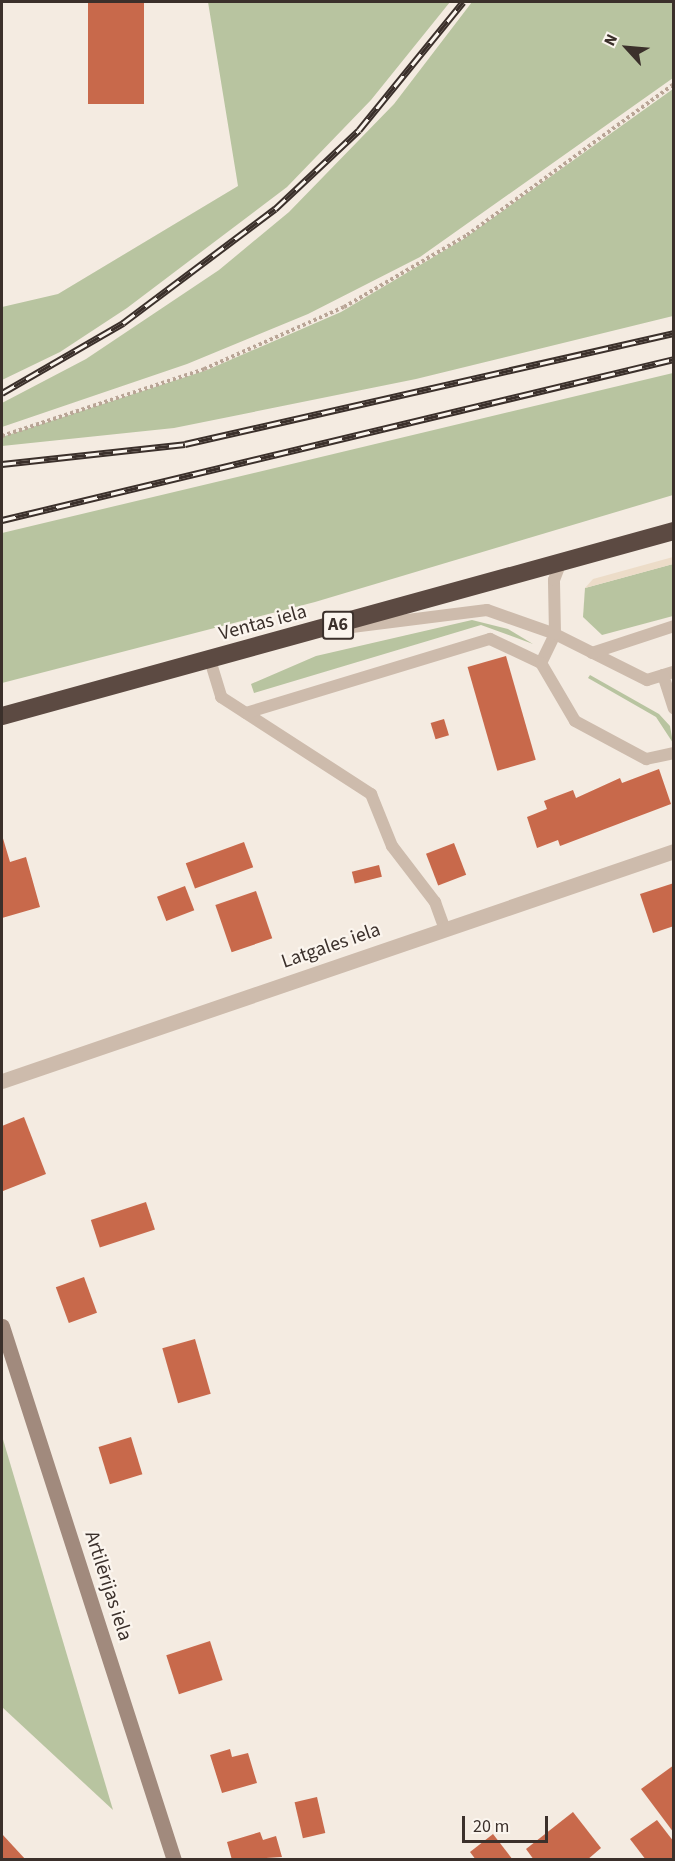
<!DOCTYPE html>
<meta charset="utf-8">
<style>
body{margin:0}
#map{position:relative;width:675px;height:1861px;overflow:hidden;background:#f4ebe1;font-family:"Source Sans 3",sans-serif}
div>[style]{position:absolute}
.green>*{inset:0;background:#b8c4a0}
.plaza>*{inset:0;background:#ecdcc8}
.building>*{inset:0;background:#c8694b;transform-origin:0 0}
.path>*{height:4px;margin-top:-2px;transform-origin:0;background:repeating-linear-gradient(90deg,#b9a596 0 3px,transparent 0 6px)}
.lane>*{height:12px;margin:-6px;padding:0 6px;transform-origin:6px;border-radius:6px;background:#cdbbac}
.street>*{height:15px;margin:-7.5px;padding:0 7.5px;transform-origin:7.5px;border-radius:7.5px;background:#cdbbac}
.secondary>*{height:15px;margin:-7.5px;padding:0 7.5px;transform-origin:7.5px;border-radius:7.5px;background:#a18a7d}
.highway>*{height:18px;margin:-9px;padding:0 9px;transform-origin:9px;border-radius:9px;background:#5c4a42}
.rail>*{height:7px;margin-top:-3.5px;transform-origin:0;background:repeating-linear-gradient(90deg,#fbf5ee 0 14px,#3b302b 0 28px);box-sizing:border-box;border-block:2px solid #3b302b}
span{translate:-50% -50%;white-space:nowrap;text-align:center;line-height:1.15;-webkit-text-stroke:4.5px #fbf5ee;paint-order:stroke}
.shield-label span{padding:2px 4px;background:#fbf5ee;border:2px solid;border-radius:4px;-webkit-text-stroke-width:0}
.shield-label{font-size:18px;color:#3b302b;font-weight:700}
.street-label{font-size:20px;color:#3b302b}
.frame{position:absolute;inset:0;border:3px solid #3b302b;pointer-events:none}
.north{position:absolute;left:597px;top:18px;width:60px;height:60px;-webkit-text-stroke:4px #fbf5ee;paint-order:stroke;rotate:296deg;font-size:16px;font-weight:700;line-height:24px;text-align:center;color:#3b302b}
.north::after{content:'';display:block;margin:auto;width:21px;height:27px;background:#3b302b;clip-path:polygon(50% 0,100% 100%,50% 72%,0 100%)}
.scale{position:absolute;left:462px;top:1816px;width:86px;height:27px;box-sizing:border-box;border:3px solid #3b302b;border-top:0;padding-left:8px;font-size:18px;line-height:21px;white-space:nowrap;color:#3b302b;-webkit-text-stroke:4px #fbf5ee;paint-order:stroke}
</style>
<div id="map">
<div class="green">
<i style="clip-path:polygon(208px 2px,450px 2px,371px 100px,287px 187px,127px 308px,60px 352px,2px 380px,2px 307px,58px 294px,238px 186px)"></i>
<i style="clip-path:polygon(472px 2px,673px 2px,673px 78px,420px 257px,308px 314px,187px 364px,2px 427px,2px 403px,86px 359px,219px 270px,289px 212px,394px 104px)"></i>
<i style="clip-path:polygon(673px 89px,673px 316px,416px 379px,174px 428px,2px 446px,2px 437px,207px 370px,341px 312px,462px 240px)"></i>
<i style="clip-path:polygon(673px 373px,673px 495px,315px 602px,2px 683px,2px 533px)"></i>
<i style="clip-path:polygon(673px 564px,673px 616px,602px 635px,583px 617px,585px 588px)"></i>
<i style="clip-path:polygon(472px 620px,508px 629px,533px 644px,481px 625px,254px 693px,251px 684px,316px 656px)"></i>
<i style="clip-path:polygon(590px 675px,659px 714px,670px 726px,673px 743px,656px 717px,588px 678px)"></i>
<i style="clip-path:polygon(2px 1436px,113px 1810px,2px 1707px)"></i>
</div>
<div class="plaza">
<i style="clip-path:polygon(673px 557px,673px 564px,585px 588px,593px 579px)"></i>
</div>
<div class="building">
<i style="left:88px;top:2px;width:56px;height:102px"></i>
<i style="left:506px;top:656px;width:108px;height:40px;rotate:74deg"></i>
<i style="left:444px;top:719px;width:17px;height:14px;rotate:73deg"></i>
<i style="clip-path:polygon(659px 769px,671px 804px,560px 846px,558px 840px,537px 848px,527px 817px,547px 809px,544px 801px,573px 790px,576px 798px,620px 778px,622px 783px)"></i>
<i style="clip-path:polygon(2px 835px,10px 862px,26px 857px,40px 907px,2px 918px)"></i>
<i style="left:244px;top:842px;width:27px;height:62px;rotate:70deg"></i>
<i style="left:454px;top:843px;width:34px;height:30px;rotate:69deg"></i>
<i style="left:379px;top:865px;width:12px;height:28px;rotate:76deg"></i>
<i style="clip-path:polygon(674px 883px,674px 926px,653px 933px,640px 894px)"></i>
<i style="left:185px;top:886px;width:26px;height:30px;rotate:69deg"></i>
<i style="left:256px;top:891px;width:50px;height:43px;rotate:71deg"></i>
<i style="clip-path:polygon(24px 1117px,46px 1174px,3px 1191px,2px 1126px)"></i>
<i style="left:146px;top:1202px;width:29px;height:58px;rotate:72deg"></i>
<i style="left:84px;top:1277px;width:38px;height:30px;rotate:70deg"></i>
<i style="left:195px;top:1339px;width:57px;height:34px;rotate:74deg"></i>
<i style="left:131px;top:1437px;width:39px;height:34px;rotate:73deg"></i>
<i style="left:210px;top:1641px;width:41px;height:46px;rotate:72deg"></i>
<i style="clip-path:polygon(230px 1749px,232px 1757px,248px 1753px,257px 1783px,222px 1793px,210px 1755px)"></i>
<i style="clip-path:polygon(674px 1765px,674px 1833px,641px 1789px)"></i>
<i style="left:317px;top:1797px;width:37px;height:23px;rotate:77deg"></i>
<i style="clip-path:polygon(573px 1812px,601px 1848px,587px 1860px,534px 1860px,526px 1849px)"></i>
<i style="clip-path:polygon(657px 1820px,674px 1842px,674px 1860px,646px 1860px,630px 1839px)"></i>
<i style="clip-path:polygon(260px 1832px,263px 1840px,276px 1836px,282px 1857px,232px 1860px,227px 1842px)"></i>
<i style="clip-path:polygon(2px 1834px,26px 1860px,2px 1860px)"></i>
<i style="clip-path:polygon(493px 1834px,513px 1860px,476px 1860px,470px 1852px)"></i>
</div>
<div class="path">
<i style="left:2px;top:436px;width:213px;rotate:-18.3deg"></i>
<i style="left:204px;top:369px;width:153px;rotate:-23.9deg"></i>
<i style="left:344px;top:307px;width:143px;rotate:-30.3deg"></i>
<i style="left:467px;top:235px;width:256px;rotate:-36.1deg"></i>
</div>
<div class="lane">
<i style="left:344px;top:628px;width:144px;rotate:-7.2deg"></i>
<i style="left:487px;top:610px;width:72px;rotate:19.4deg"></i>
<i style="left:555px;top:634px;width:103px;rotate:26.6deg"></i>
<i style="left:647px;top:680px;width:28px;rotate:-17deg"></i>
<i style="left:592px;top:653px;width:86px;rotate:-18.2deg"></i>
<i style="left:210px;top:660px;width:39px;rotate:73deg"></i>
<i style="left:221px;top:697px;width:179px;rotate:32.9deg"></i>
<i style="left:371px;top:794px;width:56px;rotate:68deg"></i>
<i style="left:392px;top:846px;width:71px;rotate:52.5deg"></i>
<i style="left:435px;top:902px;width:29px;rotate:70deg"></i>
<i style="left:541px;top:663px;width:32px;rotate:-64deg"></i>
<i style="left:555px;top:634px;width:54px;rotate:-91.1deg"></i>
<i style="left:554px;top:580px;width:19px;rotate:-69deg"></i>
<i style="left:663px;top:675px;width:35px;rotate:72deg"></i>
<i style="left:246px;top:713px;width:255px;rotate:-16.9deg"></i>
<i style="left:490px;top:639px;width:56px;rotate:25.2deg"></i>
<i style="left:541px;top:663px;width:67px;rotate:59.6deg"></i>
<i style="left:575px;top:721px;width:81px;rotate:28.2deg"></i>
<i style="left:646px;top:759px;width:29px;rotate:-12deg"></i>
</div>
<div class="street">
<i style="left:2px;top:1081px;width:710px;rotate:-18.89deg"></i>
</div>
<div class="secondary">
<i style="left:2px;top:1326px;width:561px;rotate:72.15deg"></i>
</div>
<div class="highway">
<i style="left:2px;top:716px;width:697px;rotate:-15.39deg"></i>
</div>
<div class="rail">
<i style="left:2px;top:393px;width:140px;rotate:-30deg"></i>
<i style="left:123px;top:323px;width:190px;rotate:-36.9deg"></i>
<i style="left:275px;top:209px;width:115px;rotate:-43.2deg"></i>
<i style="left:359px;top:130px;width:165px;rotate:-50.9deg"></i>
<i style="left:2px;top:464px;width:184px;rotate:-6.2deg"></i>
<i style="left:185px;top:444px;width:501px;rotate:-12.79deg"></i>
<i style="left:2px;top:520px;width:691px;rotate:-13.47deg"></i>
</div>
<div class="shield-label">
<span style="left:338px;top:625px">A6</span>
</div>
<div class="street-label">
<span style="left:263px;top:623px;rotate:-15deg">Ventas iela</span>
<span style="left:331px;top:946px;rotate:-19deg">Latgales iela</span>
<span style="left:108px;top:1586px;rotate:72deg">Artilērijas iela</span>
</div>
<div class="frame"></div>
<div class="north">N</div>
<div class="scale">20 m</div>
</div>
